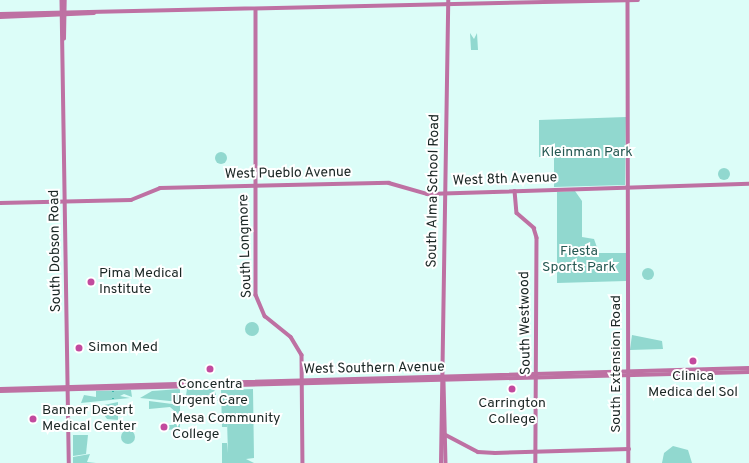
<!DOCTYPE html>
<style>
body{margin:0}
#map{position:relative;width:749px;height:463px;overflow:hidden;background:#dcfdf8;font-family:Overpass,sans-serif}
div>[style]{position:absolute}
.green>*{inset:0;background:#91d8cf}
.round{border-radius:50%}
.stream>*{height:1px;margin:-0.5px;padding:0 0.5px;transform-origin:0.5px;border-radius:0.5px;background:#30b0a4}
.secondary>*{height:3.5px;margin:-1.75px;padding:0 1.75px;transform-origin:1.75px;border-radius:1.75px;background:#be71a3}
.dots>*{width:11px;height:11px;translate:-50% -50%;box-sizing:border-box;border:2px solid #fff;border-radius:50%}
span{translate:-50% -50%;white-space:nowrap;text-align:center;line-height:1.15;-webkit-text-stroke:4px #fff;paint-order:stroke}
.park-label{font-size:14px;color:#265953}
.street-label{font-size:14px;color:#1a2624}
.poi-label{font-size:14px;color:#1a2624}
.left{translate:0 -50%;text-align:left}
</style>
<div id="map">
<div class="green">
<i style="clip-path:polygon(470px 33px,474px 39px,477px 33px,478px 50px,471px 50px)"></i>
<i style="clip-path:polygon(626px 117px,625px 185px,554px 187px,554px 156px,539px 157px,539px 120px)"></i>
<i class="round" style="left:215px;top:152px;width:12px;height:12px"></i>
<i class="round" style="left:718px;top:168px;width:12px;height:12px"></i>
<i style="clip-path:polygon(575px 191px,582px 201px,582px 237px,594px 239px,599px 253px,626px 253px,626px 281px,557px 283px,557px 192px)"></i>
<i class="round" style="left:642px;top:268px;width:12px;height:12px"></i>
<i class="round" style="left:245px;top:322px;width:14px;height:14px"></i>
<i style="clip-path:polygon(632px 335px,662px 341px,663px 349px,630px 350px)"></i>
<i style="clip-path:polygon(180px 389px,180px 402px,140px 398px,152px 391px)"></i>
<i style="clip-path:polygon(187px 389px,214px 389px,218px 401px,185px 402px)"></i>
<i style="clip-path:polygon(253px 389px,254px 458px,246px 459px,254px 463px,222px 463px,222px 443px,227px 443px,228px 453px,227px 421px,227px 427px,222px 427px,221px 390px)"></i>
<i style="clip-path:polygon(96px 391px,131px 390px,132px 397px,124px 394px,120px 396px,130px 398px,81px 403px,84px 395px,96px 397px)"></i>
<i style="clip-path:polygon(149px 401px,180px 405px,180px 429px,165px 430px,165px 425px,174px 425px,173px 419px,178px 420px,178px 414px,170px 407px,149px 409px)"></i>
<i style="clip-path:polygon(118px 402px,118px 420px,107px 419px,102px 412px,104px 405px)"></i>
<i class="round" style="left:121px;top:430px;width:14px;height:14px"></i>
<i style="clip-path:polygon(73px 435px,88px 435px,86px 454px,73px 456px)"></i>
<i style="clip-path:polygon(673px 446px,688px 450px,692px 463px,662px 463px,664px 453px)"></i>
<i style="clip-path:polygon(90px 454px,87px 462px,96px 463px,73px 463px,73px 457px)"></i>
</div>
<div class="stream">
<i style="left:112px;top:391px;width:1px"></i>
<i style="left:112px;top:398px;width:1px"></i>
</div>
<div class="secondary">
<i style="left:62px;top:0;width:463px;rotate:89.1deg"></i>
<i style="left:628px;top:0;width:463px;rotate:89.9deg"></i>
<i style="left:256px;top:10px;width:285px;rotate:90deg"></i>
<i style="left:256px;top:295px;width:23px;rotate:67deg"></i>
<i style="left:265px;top:316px;width:33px;rotate:39deg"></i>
<i style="left:291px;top:337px;width:21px;rotate:59deg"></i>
<i style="left:302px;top:355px;width:108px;rotate:89.5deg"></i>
<i style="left:0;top:14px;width:638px;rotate:-1.26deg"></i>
<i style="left:0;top:17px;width:94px;rotate:-2.4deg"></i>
<i style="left:64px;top:39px;width:39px;rotate:-89deg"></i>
<i style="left:515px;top:191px;width:22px;rotate:85deg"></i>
<i style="left:517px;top:213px;width:23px;rotate:41deg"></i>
<i style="left:534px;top:228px;width:10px;rotate:73deg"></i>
<i style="left:537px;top:238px;width:225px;rotate:90.3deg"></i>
<i style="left:0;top:203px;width:131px;rotate:-1.3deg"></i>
<i style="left:131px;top:200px;width:31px;rotate:-22deg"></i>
<i style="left:160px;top:188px;width:229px;rotate:-1.3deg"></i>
<i style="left:389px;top:183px;width:40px;rotate:16deg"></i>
<i style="left:427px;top:194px;width:322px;rotate:-1.8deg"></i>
<i style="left:444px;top:382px;width:81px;rotate:88.6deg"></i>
<i style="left:0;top:389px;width:749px;rotate:-1.61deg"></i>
<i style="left:0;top:391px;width:749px;rotate:-1.45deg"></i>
<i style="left:446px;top:435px;width:36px;rotate:28deg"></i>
<i style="left:478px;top:452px;width:17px;rotate:3deg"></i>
<i style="left:495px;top:453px;width:134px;rotate:-1.7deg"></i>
<i style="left:441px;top:463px;width:463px;rotate:-89.1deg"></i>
</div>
<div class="dots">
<i style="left:91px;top:282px;background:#c24a9e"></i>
<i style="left:79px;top:348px;background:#c24a9e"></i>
<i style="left:693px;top:361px;background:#c24a9e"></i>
<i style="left:210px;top:369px;background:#c24a9e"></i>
<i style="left:512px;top:389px;background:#c24a9e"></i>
<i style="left:33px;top:419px;background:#c24a9e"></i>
<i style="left:164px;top:427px;background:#c24a9e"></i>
</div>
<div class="park-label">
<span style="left:587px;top:153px">Kleinman Park</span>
<span style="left:579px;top:260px">Fiesta<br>Sports Park</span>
</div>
<div class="street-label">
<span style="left:288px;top:174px;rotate:-1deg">West Pueblo Avenue</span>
<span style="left:505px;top:180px;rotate:-2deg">West 8th Avenue</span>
<span style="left:434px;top:191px;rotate:-89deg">South Alma School Road</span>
<span style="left:246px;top:246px;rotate:-92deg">South Longmore</span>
<span style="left:56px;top:251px;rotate:-91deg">South Dobson Road</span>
<span style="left:526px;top:323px;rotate:-91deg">South Westwood</span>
<span style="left:617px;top:364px;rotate:-90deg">South Extension Road</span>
<span style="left:374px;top:369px;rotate:-1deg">West Southern Avenue</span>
</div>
<div class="poi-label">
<span class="left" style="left:99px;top:282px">Pima Medical<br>Institute</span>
<span class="left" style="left:88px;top:348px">Simon Med</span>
<span style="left:693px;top:385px">Clinica<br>Medica del Sol</span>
<span style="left:210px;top:393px">Concentra<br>Urgent Care</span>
<span style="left:512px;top:412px">Carrington<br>College</span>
<span class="left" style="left:42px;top:419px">Banner Desert<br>Medical Center</span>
<span class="left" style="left:172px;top:427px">Mesa Community<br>College</span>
</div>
</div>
